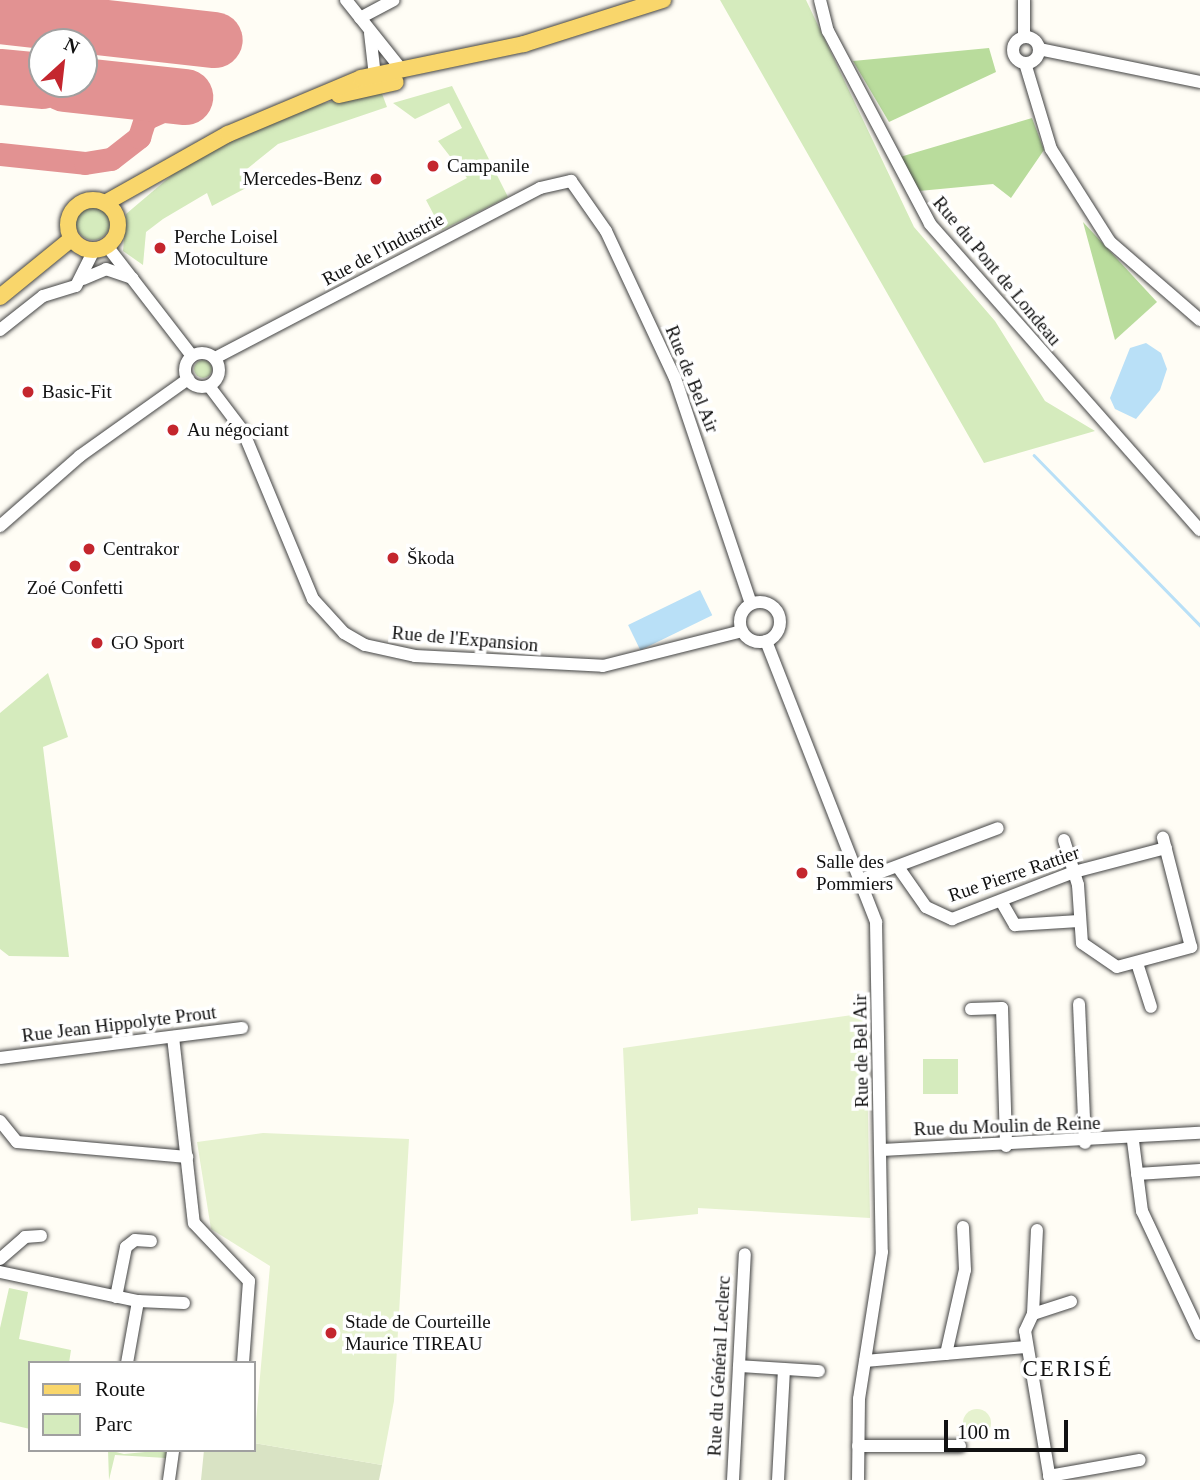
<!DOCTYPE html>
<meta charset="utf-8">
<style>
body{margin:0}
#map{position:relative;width:1200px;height:1480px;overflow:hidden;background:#fffdf5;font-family:"Times New Roman",serif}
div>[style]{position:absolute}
.green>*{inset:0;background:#d5ebbd;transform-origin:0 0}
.round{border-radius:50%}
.forest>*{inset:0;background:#b9dc9c}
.cemetery>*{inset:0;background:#d9e3c4}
.pitch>*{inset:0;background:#e6f2cf}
.water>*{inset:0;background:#b9e0f7;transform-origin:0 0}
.stream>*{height:2.5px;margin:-1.25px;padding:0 1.25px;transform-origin:1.25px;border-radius:1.25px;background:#b9e0f7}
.taxiway>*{height:23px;margin:-11.5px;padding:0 11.5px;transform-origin:11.5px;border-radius:11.5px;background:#e29292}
.runway>*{height:56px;margin:-28px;padding:0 28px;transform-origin:28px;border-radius:28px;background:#e29292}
.roads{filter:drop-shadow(0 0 2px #444) drop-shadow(0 0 2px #444)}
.minor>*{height:12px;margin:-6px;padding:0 6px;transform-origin:6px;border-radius:6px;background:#fff}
.minor>.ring{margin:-6px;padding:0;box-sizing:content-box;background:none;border:12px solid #fff;border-radius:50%}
.major>*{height:16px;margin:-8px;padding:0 8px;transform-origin:8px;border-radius:8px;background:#f9d66b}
.major>.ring{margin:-8px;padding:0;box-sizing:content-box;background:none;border:16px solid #f9d66b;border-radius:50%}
.dots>*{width:19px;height:19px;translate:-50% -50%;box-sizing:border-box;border:4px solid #fff;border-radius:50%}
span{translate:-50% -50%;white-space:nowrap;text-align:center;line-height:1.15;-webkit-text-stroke:7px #fff;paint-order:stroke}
.poi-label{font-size:19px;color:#111}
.left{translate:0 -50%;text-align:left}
.right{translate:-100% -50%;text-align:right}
.street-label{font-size:19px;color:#111}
.quarter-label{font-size:23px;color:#111;letter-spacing:2px}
.legend{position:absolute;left:28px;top:1361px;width:228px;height:91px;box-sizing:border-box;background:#fff;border:2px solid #a0a0a0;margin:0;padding:9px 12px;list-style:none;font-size:21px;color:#111}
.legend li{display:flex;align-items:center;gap:14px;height:35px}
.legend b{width:35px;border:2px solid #a0a0a0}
.north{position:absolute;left:28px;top:28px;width:70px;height:70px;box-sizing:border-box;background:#fff;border:2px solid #a0a0a0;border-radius:50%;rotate:27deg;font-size:19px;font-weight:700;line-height:28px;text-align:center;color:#111}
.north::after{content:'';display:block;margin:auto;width:24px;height:32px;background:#c4262e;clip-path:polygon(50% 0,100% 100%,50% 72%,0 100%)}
.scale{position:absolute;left:944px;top:1420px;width:124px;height:32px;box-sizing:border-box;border:4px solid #111;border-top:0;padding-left:9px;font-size:21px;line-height:24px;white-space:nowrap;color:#111;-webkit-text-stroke:5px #fff;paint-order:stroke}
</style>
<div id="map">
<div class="green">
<i style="clip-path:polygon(720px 0,806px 0,914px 227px,995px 321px,1045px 401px,1095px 431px,984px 463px)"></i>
<i style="clip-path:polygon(452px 86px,508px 197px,442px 230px,426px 200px,467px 178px,438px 141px,462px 128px,449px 103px,415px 119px,393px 103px)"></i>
<i style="clip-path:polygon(381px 91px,387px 107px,278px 144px,247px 169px,246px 188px,212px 206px,207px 193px,163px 219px,146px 232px,143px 265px,123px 251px,126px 214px,185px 164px,301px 108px)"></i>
<i class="round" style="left:76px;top:206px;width:34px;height:34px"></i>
<i class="round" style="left:194px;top:360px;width:18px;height:18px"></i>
<i style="clip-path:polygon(48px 673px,68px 737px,43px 747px,69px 957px,9px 956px,0 949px,0 713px)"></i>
<i style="left:923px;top:1059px;width:35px;height:35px"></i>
<i style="clip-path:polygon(9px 1288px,28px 1292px,19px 1339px,71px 1350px,69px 1363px,30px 1363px,30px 1429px,0 1422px,0 1328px)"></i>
<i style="clip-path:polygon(108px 1450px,124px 1454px,166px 1450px,166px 1458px,115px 1455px,109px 1480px)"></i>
</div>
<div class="forest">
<i style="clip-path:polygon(989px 48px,996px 72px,889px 122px,853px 61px)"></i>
<i style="clip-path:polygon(1032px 118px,1044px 150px,1011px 198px,993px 184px,919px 191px,900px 157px)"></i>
<i style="clip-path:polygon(1083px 222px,1157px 302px,1115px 340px)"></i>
</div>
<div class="cemetery">
<i style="clip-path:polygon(254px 1443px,382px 1465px,379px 1480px,201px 1480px,204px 1450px,254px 1450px)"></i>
</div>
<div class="pitch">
<i style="clip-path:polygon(866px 1013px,870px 1218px,698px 1208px,698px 1214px,631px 1221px,623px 1048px)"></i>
<i style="clip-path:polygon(263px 1133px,409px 1139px,394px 1401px,382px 1465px,254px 1443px,270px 1266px,211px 1229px,197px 1142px)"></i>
<i class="round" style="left:963px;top:1409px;width:28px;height:28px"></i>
</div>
<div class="water">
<i style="clip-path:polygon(1146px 343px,1161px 353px,1167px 369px,1160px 390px,1136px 419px,1115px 409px,1110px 398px,1130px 348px)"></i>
<i style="left:700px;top:590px;width:28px;height:80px;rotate:64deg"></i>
</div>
<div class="stream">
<i style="left:1034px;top:455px;width:238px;rotate:45.7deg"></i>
</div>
<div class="taxiway">
<i style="left:122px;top:90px;width:38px;rotate:45deg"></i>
<i style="left:149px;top:117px;width:17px;rotate:-24deg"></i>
<i style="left:165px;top:110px;width:15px;rotate:-79deg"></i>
<i style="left:0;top:154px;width:85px;rotate:6deg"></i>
<i style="left:85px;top:163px;width:26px;rotate:-9deg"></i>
<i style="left:111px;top:159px;width:36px;rotate:-38deg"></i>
<i style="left:139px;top:137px;width:45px;rotate:-72deg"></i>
</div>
<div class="runway">
<i style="left:0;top:16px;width:216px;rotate:6.4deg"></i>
<i style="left:0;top:77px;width:42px;rotate:5.4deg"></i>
<i style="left:65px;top:84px;width:121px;rotate:6.2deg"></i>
</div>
<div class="roads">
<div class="minor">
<i style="left:346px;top:0;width:88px;rotate:51.4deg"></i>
<i style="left:820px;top:0;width:32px;rotate:76deg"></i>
<i style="left:828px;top:31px;width:218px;rotate:62.1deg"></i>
<i style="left:930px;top:224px;width:408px;rotate:48.6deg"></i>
<i style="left:1024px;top:0;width:36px;rotate:90deg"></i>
<i style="left:360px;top:18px;width:38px;rotate:-28deg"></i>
<i style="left:370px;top:33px;width:43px;rotate:83.4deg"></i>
<i class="ring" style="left:1013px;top:37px;width:14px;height:14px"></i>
<i style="left:1039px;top:49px;width:164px;rotate:11.6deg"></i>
<i style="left:1025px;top:63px;width:90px;rotate:73.2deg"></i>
<i style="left:1051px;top:149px;width:110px;rotate:57.6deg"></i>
<i style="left:1110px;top:242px;width:119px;rotate:40.9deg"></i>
<i style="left:107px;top:246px;width:139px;rotate:52.3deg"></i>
<i style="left:83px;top:279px;width:25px;rotate:-23deg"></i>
<i style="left:106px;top:269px;width:28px;rotate:19deg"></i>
<i style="left:0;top:330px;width:55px;rotate:-38.3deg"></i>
<i style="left:43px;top:296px;width:34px;rotate:-17deg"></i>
<i style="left:76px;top:286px;width:40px;rotate:-63.4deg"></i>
<i class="ring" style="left:185px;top:353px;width:22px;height:22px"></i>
<i style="left:215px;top:358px;width:367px;rotate:-27.6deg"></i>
<i style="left:540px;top:188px;width:32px;rotate:-13deg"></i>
<i style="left:571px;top:181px;width:61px;rotate:55deg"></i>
<i style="left:606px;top:231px;width:162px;rotate:64.9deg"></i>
<i style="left:675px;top:378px;width:238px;rotate:71.4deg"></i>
<i style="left:209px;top:386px;width:56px;rotate:52.9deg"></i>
<i style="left:243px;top:431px;width:182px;rotate:67.4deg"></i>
<i style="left:313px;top:599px;width:46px;rotate:47.6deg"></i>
<i style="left:344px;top:633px;width:24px;rotate:30deg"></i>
<i style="left:365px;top:645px;width:51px;rotate:12.4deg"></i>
<i style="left:415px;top:656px;width:188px;rotate:3deg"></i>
<i style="left:603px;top:666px;width:143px;rotate:-14.1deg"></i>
<i style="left:0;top:526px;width:106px;rotate:-41.2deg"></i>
<i style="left:80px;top:456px;width:133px;rotate:-35.5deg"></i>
<i class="ring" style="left:740px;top:602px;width:28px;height:28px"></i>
<i style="left:766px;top:641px;width:302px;rotate:68.6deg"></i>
<i style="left:876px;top:922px;width:330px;rotate:89deg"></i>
<i style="left:882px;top:1252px;width:149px;rotate:98.9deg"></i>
<i style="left:859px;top:1399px;width:81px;rotate:90.7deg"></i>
<i style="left:1064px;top:840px;width:47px;rotate:72.7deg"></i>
<i style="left:1078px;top:885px;width:58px;rotate:86.1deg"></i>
<i style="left:1082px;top:943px;width:42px;rotate:34.4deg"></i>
<i style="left:1117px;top:967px;width:77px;rotate:-15.1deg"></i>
<i style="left:1191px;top:947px;width:113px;rotate:-104.4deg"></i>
<i style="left:898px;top:867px;width:49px;rotate:55deg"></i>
<i style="left:926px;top:907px;width:29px;rotate:25deg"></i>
<i style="left:952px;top:919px;width:131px;rotate:-21.1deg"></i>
<i style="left:1074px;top:872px;width:95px;rotate:-14.6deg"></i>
<i style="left:860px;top:880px;width:147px;rotate:-20.6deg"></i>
<i style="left:1001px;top:901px;width:28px;rotate:60deg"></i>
<i style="left:1015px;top:925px;width:64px;rotate:-3.6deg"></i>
<i style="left:1137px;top:963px;width:46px;rotate:72.3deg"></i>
<i style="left:1079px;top:1004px;width:139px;rotate:87.5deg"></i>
<i style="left:971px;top:1009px;width:31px;rotate:-2deg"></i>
<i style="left:1002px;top:1008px;width:138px;rotate:88.3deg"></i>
<i style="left:173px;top:1037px;width:187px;rotate:83.6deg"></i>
<i style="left:194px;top:1223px;width:80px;rotate:46.5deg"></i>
<i style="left:249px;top:1281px;width:82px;rotate:94.2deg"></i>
<i style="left:0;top:1058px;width:244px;rotate:-7.1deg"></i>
<i style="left:0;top:1121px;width:27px;rotate:51deg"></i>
<i style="left:17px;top:1142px;width:171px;rotate:5deg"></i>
<i style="left:1133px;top:1141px;width:71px;rotate:82.7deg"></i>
<i style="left:1142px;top:1211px;width:136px;rotate:64.8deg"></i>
<i style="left:882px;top:1150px;width:318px;rotate:-3.1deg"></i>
<i style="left:1137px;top:1174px;width:63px;rotate:-3.6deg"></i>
<i style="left:0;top:1259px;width:33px;rotate:-41deg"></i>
<i style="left:25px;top:1237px;width:16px;rotate:-4deg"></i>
<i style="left:0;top:1272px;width:141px;rotate:11.9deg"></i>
<i style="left:138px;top:1301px;width:46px;rotate:2.5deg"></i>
<i style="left:116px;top:1297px;width:51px;rotate:-78.7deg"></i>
<i style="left:126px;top:1247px;width:11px;rotate:-38deg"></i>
<i style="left:135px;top:1240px;width:16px;rotate:4deg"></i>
<i style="left:1033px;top:1314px;width:84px;rotate:-87.3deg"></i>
<i style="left:946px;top:1354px;width:86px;rotate:-77.3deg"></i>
<i style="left:965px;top:1270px;width:43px;rotate:-92.7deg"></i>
<i style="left:865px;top:1361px;width:161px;rotate:-5deg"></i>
<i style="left:127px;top:1363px;width:63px;rotate:-79.9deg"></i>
<i style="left:739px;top:1366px;width:80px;rotate:3.6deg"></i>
<i style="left:858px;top:1446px;width:102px"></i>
<i style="left:1049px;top:1476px;width:92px;rotate:-10deg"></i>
<i style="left:169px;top:1480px;width:30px;rotate:-82deg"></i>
<i style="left:733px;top:1480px;width:226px;rotate:-87deg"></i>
<i style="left:778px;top:1480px;width:110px;rotate:-86.9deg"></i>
<i style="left:1050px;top:1480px;width:151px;rotate:-99.5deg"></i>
<i style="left:1025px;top:1331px;width:19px;rotate:-65deg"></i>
<i style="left:1033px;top:1314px;width:40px;rotate:-18deg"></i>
</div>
<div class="major">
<i style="left:339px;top:95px;width:58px;rotate:-12.8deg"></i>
<i class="ring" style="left:68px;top:200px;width:34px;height:34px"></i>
<i style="left:105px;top:203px;width:141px;rotate:-29.3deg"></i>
<i style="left:228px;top:134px;width:144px;rotate:-22.8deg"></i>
<i style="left:361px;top:78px;width:167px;rotate:-11.8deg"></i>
<i style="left:524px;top:44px;width:146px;rotate:-17.6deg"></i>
<i style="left:0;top:297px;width:92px;rotate:-39.2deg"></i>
</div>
</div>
<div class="dots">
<i style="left:433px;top:166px;background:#c4262e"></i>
<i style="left:376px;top:179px;background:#c4262e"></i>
<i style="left:160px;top:248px;background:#c4262e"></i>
<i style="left:28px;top:392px;background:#c4262e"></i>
<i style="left:173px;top:430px;background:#c4262e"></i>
<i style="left:89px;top:549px;background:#c4262e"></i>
<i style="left:393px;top:558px;background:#c4262e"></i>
<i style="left:75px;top:566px;background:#c4262e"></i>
<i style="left:97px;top:643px;background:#c4262e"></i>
<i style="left:802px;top:873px;background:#c4262e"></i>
<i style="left:331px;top:1333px;background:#c4262e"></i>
</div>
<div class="poi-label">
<span class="left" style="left:447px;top:166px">Campanile</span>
<span class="right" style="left:362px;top:179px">Mercedes-Benz</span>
<span class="left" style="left:174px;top:248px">Perche Loisel<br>Motoculture</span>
<span class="left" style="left:42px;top:392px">Basic-Fit</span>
<span class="left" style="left:187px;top:430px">Au négociant</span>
<span class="left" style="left:103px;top:549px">Centrakor</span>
<span class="left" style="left:407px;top:558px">Škoda</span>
<span style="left:75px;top:588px">Zoé Confetti</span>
<span class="left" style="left:111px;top:643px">GO Sport</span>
<span class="left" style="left:816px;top:873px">Salle des<br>Pommiers</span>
<span class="left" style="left:345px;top:1333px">Stade de Courteille<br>Maurice TIREAU</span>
</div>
<div class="street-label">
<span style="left:383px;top:249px;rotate:-28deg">Rue de l'Industrie</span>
<span style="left:997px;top:271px;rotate:50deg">Rue du Pont de Londeau</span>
<span style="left:692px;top:379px;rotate:68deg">Rue de Bel Air</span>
<span style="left:465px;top:639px;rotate:5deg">Rue de l'Expansion</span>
<span style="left:1014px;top:874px;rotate:-19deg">Rue Pierre Rattier</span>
<span style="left:119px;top:1024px;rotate:-7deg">Rue Jean Hippolyte Prout</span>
<span style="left:861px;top:1051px;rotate:-91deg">Rue de Bel Air</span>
<span style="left:1007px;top:1126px;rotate:-2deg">Rue du Moulin de Reine</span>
<span style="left:719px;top:1366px;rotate:-87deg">Rue du Général Leclerc</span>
</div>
<div class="quarter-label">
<span style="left:1068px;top:1369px">CERISÉ</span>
</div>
<ul class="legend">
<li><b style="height:9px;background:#f9d66b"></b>Route</li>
<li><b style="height:19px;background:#d5ebbd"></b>Parc</li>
</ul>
<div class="north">N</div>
<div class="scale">100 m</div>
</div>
